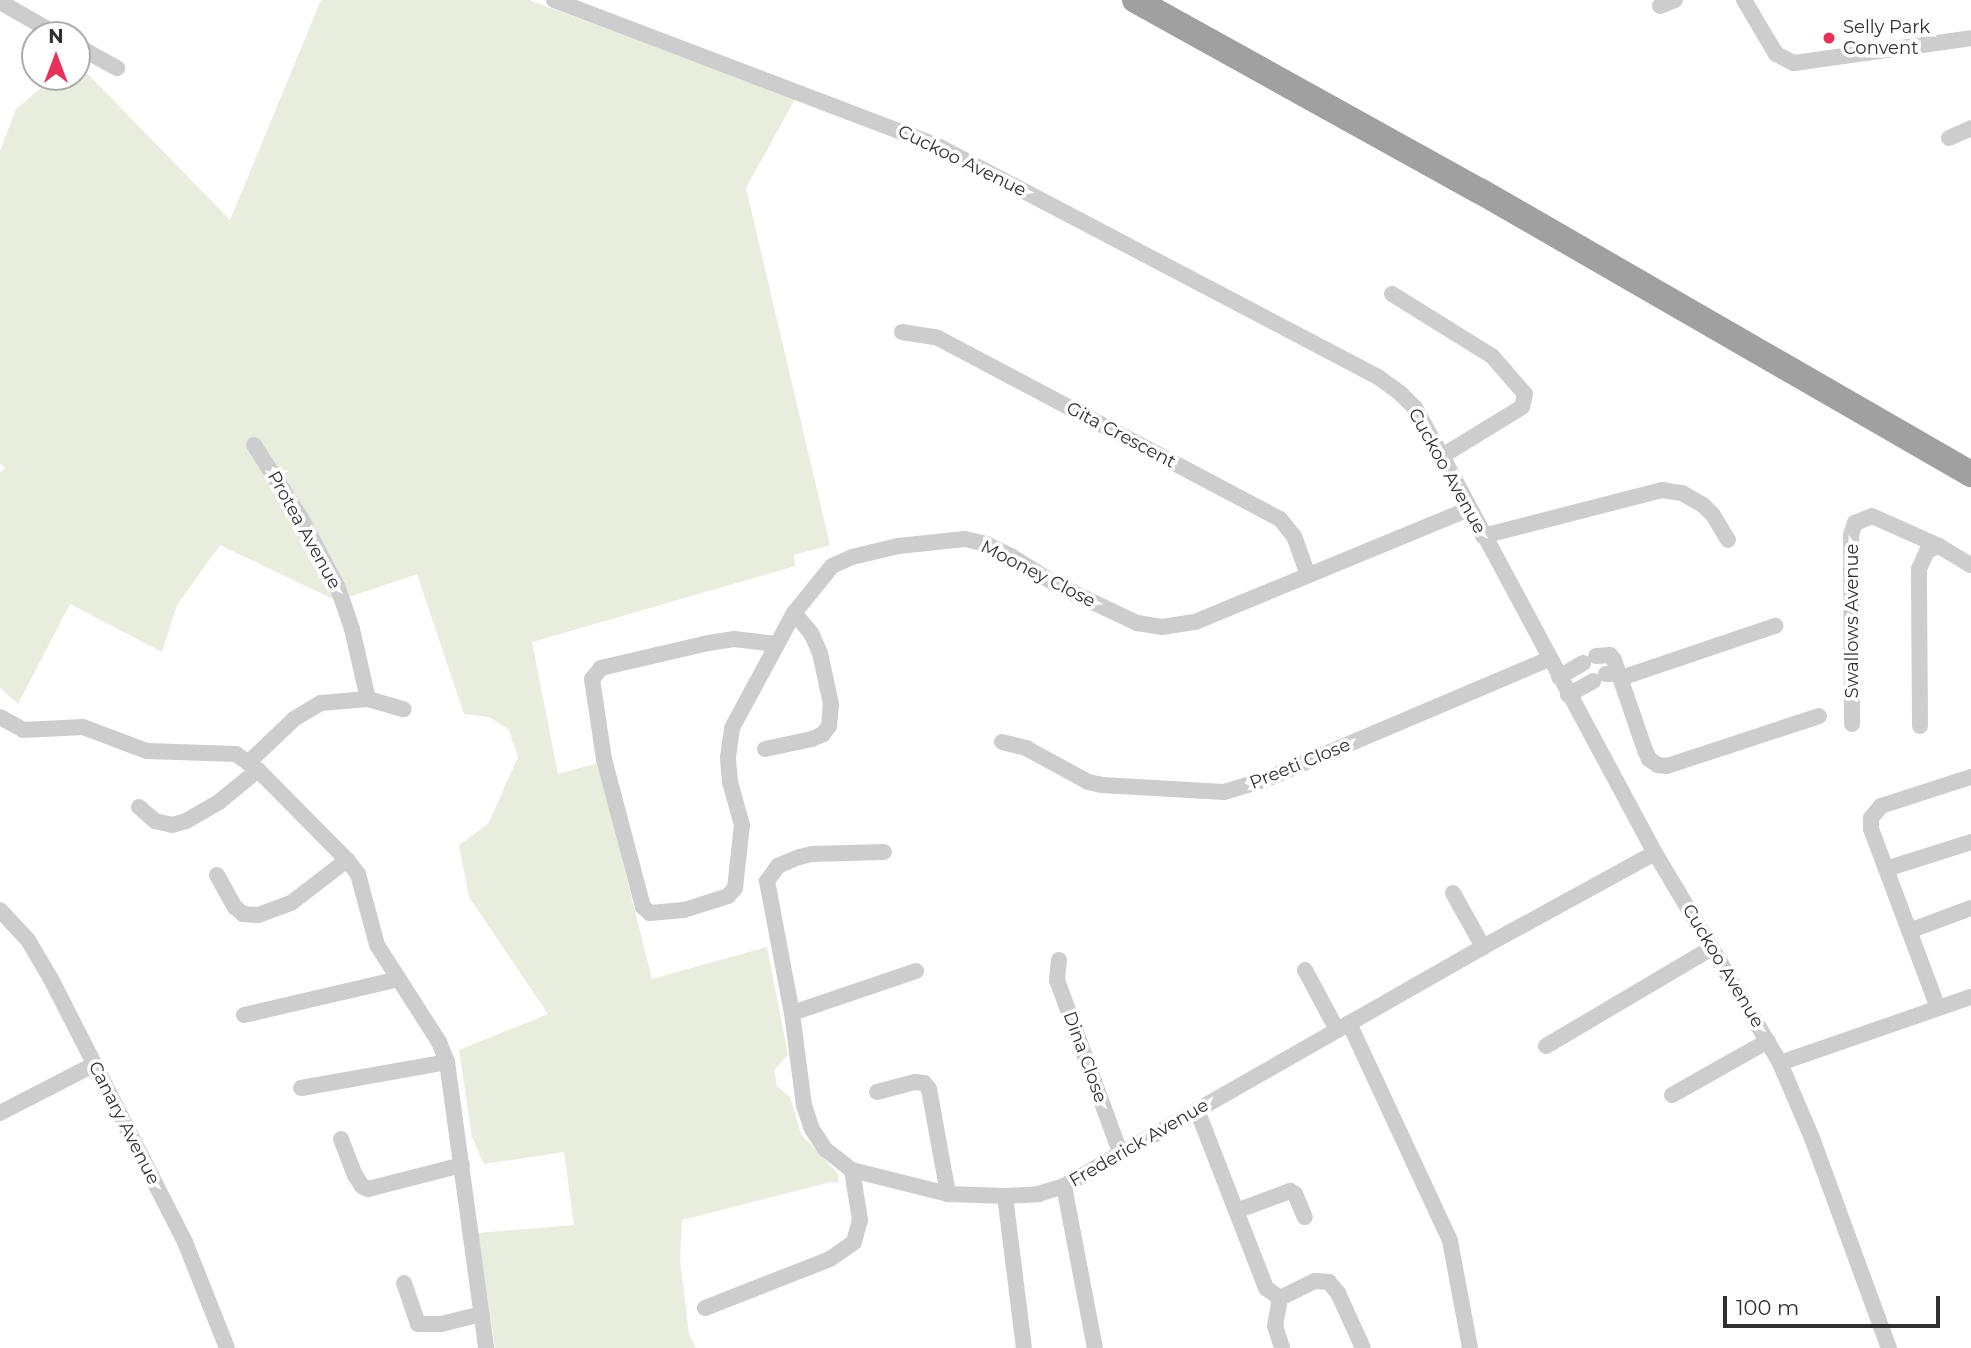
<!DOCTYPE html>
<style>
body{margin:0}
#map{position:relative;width:1971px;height:1348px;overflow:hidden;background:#fff;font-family:Montserrat,sans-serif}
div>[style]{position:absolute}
.green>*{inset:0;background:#e8edde}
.minor>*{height:16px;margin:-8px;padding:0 8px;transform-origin:8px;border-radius:8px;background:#cdcdcd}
.trunk>*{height:26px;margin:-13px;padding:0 13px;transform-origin:13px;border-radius:13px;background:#a0a0a0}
.dots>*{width:19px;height:19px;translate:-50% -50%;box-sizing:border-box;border:4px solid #fff;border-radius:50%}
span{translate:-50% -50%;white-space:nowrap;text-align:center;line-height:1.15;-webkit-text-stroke:7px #fff;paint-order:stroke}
.poi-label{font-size:18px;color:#303030}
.left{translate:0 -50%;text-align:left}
.street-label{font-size:18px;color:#303030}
.north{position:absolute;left:21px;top:21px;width:70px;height:70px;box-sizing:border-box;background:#fff;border:2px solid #acacac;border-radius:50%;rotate:0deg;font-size:19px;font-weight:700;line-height:28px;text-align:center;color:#303030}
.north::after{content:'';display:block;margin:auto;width:24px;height:32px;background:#e6325b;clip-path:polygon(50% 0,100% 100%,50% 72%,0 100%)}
.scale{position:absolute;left:1723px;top:1296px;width:217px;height:32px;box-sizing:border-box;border:4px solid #303030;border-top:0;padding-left:9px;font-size:21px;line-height:24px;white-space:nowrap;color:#303030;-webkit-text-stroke:5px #fff;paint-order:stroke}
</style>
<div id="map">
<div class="green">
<i style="clip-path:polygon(321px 0,529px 0,795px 99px,746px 188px,830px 545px,794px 555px,795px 566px,532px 642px,558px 774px,598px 763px,652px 979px,767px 947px,788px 1055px,774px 1070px,777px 1086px,790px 1097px,801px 1134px,838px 1174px,839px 1183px,831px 1182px,682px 1220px,680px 1259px,689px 1334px,696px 1348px,495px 1348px,478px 1233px,574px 1225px,564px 1152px,484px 1164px,472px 1137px,459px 1050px,548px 1014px,469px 897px,459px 845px,488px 824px,518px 757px,509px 730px,489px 717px,464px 714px,417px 574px,337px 601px,220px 545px,177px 605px,162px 652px,70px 604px,18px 704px,0 688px,0 472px,5px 468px,0 463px,0 151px,16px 109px,54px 77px,77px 77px,77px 63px,230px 220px)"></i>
</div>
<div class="minor">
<i style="left:554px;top:0;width:413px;rotate:20.8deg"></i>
<i style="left:940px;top:147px;width:495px;rotate:27.7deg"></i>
<i style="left:1378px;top:377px;width:29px;rotate:36deg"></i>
<i style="left:1401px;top:394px;width:20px;rotate:45deg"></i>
<i style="left:1415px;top:408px;width:55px;rotate:60.6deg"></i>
<i style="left:1442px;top:456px;width:451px;rotate:61.8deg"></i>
<i style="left:1655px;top:853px;width:244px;rotate:59.2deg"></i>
<i style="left:1780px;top:1063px;width:82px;rotate:66.9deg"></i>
<i style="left:1812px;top:1138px;width:224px;rotate:69.9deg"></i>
<i style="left:1744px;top:0;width:63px;rotate:59.3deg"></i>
<i style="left:1776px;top:54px;width:20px;rotate:27deg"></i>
<i style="left:1794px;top:63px;width:179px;rotate:-8deg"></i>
<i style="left:0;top:2px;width:67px;rotate:29.6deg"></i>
<i style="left:1660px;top:6px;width:16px;rotate:-22deg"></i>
<i style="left:77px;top:46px;width:46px;rotate:28.8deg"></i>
<i style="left:1949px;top:138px;width:24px;rotate:-24deg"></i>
<i style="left:1392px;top:294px;width:118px;rotate:31.8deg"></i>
<i style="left:1492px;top:356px;width:50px;rotate:49deg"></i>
<i style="left:1525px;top:394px;width:13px;rotate:103deg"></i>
<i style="left:1522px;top:407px;width:94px;rotate:148.5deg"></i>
<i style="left:902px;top:332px;width:36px;rotate:9deg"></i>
<i style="left:938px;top:338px;width:387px;rotate:27.9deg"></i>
<i style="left:1280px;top:519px;width:22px;rotate:51deg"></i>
<i style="left:1294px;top:536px;width:41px;rotate:70.3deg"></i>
<i style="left:254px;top:445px;width:87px;rotate:57.2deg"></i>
<i style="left:301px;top:518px;width:79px;rotate:62.1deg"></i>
<i style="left:338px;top:588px;width:43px;rotate:71.1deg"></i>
<i style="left:352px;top:629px;width:72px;rotate:77.1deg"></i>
<i style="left:1483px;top:536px;width:185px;rotate:-14.4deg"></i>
<i style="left:1662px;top:490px;width:20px;rotate:9deg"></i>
<i style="left:1682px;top:493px;width:24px;rotate:30deg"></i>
<i style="left:1703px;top:505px;width:14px;rotate:45deg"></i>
<i style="left:1713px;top:515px;width:29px;rotate:59deg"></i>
<i style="left:776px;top:644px;width:42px;rotate:-173.2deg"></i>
<i style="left:734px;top:639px;width:30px;rotate:171deg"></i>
<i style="left:704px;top:644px;width:106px;rotate:166.9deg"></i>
<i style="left:601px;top:668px;width:14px;rotate:129deg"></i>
<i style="left:592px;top:679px;width:81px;rotate:81.5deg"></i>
<i style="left:604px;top:759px;width:153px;rotate:75.2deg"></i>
<i style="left:643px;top:907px;width:9px;rotate:41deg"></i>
<i style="left:650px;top:913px;width:34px;rotate:-5deg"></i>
<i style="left:684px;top:910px;width:46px;rotate:-17.7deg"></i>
<i style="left:728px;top:896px;width:11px;rotate:-49deg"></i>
<i style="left:735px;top:888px;width:63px;rotate:-83.7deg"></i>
<i style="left:742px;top:825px;width:45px;rotate:-105.6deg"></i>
<i style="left:730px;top:782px;width:25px;rotate:-95deg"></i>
<i style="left:728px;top:757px;width:29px;rotate:-82deg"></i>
<i style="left:732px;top:728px;width:131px;rotate:-61.7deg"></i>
<i style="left:794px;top:613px;width:60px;rotate:-51deg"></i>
<i style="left:832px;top:566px;width:22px;rotate:-24deg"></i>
<i style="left:852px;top:557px;width:47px;rotate:-13.4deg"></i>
<i style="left:898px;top:546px;width:67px;rotate:-6deg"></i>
<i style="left:965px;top:539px;width:22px;rotate:13deg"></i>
<i style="left:986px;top:544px;width:28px;rotate:26deg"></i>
<i style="left:1011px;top:556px;width:54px;rotate:32.2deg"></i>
<i style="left:1057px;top:585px;width:89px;rotate:25.4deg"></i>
<i style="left:1137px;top:623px;width:25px;rotate:9deg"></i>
<i style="left:1162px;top:627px;width:33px;rotate:-9deg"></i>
<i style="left:1195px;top:622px;width:296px;rotate:-22.4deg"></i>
<i style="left:1596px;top:656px;width:14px;rotate:-4deg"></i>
<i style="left:1610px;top:655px;width:6px;rotate:51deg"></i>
<i style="left:1614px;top:660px;width:95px;rotate:71deg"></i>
<i style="left:1645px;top:750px;width:10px;rotate:66deg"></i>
<i style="left:1649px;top:759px;width:11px;rotate:34deg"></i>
<i style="left:1658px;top:765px;width:9px;rotate:6deg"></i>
<i style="left:1667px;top:766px;width:160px;rotate:-18.2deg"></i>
<i style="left:1606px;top:674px;width:11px"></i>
<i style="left:1617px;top:674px;width:6px;rotate:45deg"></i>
<i style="left:1621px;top:678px;width:163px;rotate:-18.7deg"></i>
<i style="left:1559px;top:677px;width:28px;rotate:-30deg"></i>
<i style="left:1568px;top:695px;width:29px;rotate:-29deg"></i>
<i style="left:0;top:717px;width:26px;rotate:29deg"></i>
<i style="left:23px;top:730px;width:60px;rotate:-2.9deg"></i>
<i style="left:83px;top:727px;width:68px;rotate:20.6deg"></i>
<i style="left:147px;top:751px;width:89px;rotate:1.9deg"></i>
<i style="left:236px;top:754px;width:27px;rotate:36deg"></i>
<i style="left:258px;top:770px;width:127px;rotate:45.3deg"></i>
<i style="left:347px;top:860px;width:18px;rotate:52deg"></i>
<i style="left:358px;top:874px;width:73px;rotate:75deg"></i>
<i style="left:377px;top:945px;width:115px;rotate:57.4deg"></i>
<i style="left:439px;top:1042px;width:22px;rotate:68deg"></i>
<i style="left:447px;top:1062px;width:289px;rotate:82.2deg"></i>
<i style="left:1852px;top:724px;width:189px;rotate:-90.3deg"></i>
<i style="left:1851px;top:535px;width:13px;rotate:-72deg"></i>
<i style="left:1855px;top:523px;width:18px;rotate:-22deg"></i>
<i style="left:1872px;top:516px;width:73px;rotate:24.1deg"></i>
<i style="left:1939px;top:546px;width:37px;rotate:31deg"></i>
<i style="left:1920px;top:726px;width:157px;rotate:-90.4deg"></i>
<i style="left:1919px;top:569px;width:20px;rotate:-66deg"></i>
<i style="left:1927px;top:551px;width:13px;rotate:-23deg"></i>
<i style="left:1002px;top:742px;width:25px;rotate:14deg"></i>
<i style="left:1026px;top:748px;width:71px;rotate:28.7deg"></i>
<i style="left:1088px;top:782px;width:14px;rotate:12deg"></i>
<i style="left:1102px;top:785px;width:122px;rotate:3.3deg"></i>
<i style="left:1224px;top:792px;width:42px;rotate:-16.7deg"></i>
<i style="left:1264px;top:780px;width:310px;rotate:-23deg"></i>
<i style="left:765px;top:749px;width:48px;rotate:-12deg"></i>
<i style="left:812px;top:739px;width:12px;rotate:-24deg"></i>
<i style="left:823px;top:734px;width:10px;rotate:-53deg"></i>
<i style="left:829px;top:726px;width:22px;rotate:-85deg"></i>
<i style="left:831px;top:704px;width:52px;rotate:-102.2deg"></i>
<i style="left:820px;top:653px;width:22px;rotate:-114deg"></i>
<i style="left:811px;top:633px;width:26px;rotate:-130deg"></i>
<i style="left:249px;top:762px;width:62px;rotate:-43.7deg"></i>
<i style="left:294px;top:719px;width:31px;rotate:-31deg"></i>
<i style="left:321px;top:703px;width:47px;rotate:-4.9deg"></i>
<i style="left:368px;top:699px;width:37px;rotate:16deg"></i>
<i style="left:139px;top:807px;width:21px;rotate:41deg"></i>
<i style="left:155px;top:821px;width:17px;rotate:13deg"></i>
<i style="left:172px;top:825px;width:15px;rotate:-16deg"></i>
<i style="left:186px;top:821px;width:38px;rotate:-30deg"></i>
<i style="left:219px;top:802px;width:50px;rotate:-39.4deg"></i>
<i style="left:884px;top:852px;width:72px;rotate:178.4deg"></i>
<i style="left:812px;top:854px;width:13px;rotate:167deg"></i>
<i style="left:799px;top:857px;width:23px;rotate:157deg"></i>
<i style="left:778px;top:866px;width:19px;rotate:126deg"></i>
<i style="left:767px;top:881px;width:134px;rotate:79.3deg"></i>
<i style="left:792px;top:1013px;width:93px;rotate:82.6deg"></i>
<i style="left:804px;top:1105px;width:25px;rotate:72deg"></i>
<i style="left:812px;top:1129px;width:24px;rotate:57deg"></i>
<i style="left:825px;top:1149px;width:34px;rotate:38deg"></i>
<i style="left:852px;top:1170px;width:99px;rotate:14deg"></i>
<i style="left:948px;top:1194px;width:57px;rotate:2deg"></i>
<i style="left:1005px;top:1196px;width:33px;rotate:-3deg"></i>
<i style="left:1038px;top:1194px;width:27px;rotate:-17deg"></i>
<i style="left:1064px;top:1186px;width:482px;rotate:-29.7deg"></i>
<i style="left:1483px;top:947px;width:196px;rotate:-28.7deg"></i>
<i style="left:1886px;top:869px;width:89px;rotate:-17.6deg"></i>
<i style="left:217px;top:875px;width:37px;rotate:61deg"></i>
<i style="left:235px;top:907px;width:11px;rotate:41deg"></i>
<i style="left:243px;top:914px;width:15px;rotate:4deg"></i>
<i style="left:258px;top:915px;width:35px;rotate:-20deg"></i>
<i style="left:291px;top:903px;width:71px;rotate:-37.5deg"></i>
<i style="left:1453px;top:893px;width:62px;rotate:60.9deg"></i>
<i style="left:0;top:910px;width:41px;rotate:47deg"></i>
<i style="left:28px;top:940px;width:45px;rotate:59.5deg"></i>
<i style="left:51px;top:979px;width:295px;rotate:63deg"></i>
<i style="left:185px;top:1242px;width:114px;rotate:68.4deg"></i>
<i style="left:1909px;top:931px;width:66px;rotate:-20.4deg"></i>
<i style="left:1059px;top:960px;width:20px;rotate:96deg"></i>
<i style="left:1057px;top:980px;width:183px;rotate:69.9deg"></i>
<i style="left:1305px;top:970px;width:68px;rotate:61.9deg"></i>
<i style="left:1938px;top:1008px;width:191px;rotate:-110.5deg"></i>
<i style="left:1871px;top:829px;width:11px;rotate:-90deg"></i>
<i style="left:1871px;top:818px;width:16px;rotate:-50deg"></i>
<i style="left:1881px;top:806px;width:95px;rotate:-17.9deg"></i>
<i style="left:792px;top:1013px;width:131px;rotate:-18.7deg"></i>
<i style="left:244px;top:1015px;width:159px;rotate:-13.1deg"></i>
<i style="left:1349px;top:1023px;width:240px;rotate:65.1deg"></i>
<i style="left:1450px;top:1241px;width:109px;rotate:79.4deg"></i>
<i style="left:1546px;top:1046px;width:193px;rotate:-30.6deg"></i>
<i style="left:1780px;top:1063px;width:202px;rotate:-19.1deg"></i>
<i style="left:301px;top:1088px;width:148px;rotate:-10.1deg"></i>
<i style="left:877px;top:1092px;width:39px;rotate:-15deg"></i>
<i style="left:915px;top:1082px;width:9px;rotate:6deg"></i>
<i style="left:924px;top:1083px;width:8px;rotate:50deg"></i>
<i style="left:929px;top:1089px;width:107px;rotate:79.7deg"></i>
<i style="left:1672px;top:1095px;width:110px;rotate:-29.4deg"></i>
<i style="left:1197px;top:1110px;width:191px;rotate:68.8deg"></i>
<i style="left:1266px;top:1288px;width:17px;rotate:36deg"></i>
<i style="left:1280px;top:1298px;width:39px;rotate:-26deg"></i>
<i style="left:1315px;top:1281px;width:14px;rotate:4deg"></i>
<i style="left:1329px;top:1282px;width:14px;rotate:51deg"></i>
<i style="left:1338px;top:1293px;width:60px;rotate:65.6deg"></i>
<i style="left:0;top:1113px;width:105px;rotate:-27.3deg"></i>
<i style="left:341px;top:1139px;width:39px;rotate:69deg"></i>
<i style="left:355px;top:1175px;width:13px;rotate:58deg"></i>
<i style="left:362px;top:1186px;width:7px;rotate:27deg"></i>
<i style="left:368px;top:1189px;width:97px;rotate:-14.3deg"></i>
<i style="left:1064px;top:1186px;width:165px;rotate:79.2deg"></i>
<i style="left:1005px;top:1196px;width:153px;rotate:82.9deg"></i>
<i style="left:1236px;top:1211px;width:58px;rotate:-20.3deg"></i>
<i style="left:1290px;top:1191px;width:6px;rotate:31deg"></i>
<i style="left:1295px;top:1194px;width:25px;rotate:67deg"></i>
<i style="left:404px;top:1283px;width:43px;rotate:71.1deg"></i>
<i style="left:418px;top:1324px;width:23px"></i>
<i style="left:441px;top:1324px;width:42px;rotate:-13.7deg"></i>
<i style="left:1280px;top:1298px;width:28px;rotate:100deg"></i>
<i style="left:1275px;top:1326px;width:23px;rotate:72deg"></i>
<i style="left:705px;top:1308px;width:134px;rotate:-21.4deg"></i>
<i style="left:830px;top:1259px;width:29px;rotate:-35deg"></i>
<i style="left:854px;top:1242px;width:23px;rotate:-75deg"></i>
<i style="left:860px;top:1220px;width:51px;rotate:-99.1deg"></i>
</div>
<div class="trunk">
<i style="left:1135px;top:0;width:394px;rotate:29deg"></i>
<i style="left:1480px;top:191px;width:567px;rotate:29.96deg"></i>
</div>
<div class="dots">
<i style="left:1829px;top:38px;background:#e6325b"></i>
</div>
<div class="poi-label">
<span class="left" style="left:1843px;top:38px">Selly Park<br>Convent</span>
</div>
<div class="street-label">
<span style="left:962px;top:161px;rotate:26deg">Cuckoo Avenue</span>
<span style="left:1121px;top:435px;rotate:28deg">Gita Crescent</span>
<span style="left:1447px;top:471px;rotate:61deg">Cuckoo Avenue</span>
<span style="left:304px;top:530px;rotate:61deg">Protea Avenue</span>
<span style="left:1038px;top:574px;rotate:27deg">Mooney Close</span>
<span style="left:1852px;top:621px;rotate:-90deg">Swallows Avenue</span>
<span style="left:1300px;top:764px;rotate:-22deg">Preeti Close</span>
<span style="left:1723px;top:966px;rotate:59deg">Cuckoo Avenue</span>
<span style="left:1085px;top:1057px;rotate:70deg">Dina Close</span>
<span style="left:124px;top:1123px;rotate:63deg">Canary Avenue</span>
<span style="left:1139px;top:1143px;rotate:-30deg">Frederick Avenue</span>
</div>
<div class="north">N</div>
<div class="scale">100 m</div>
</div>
